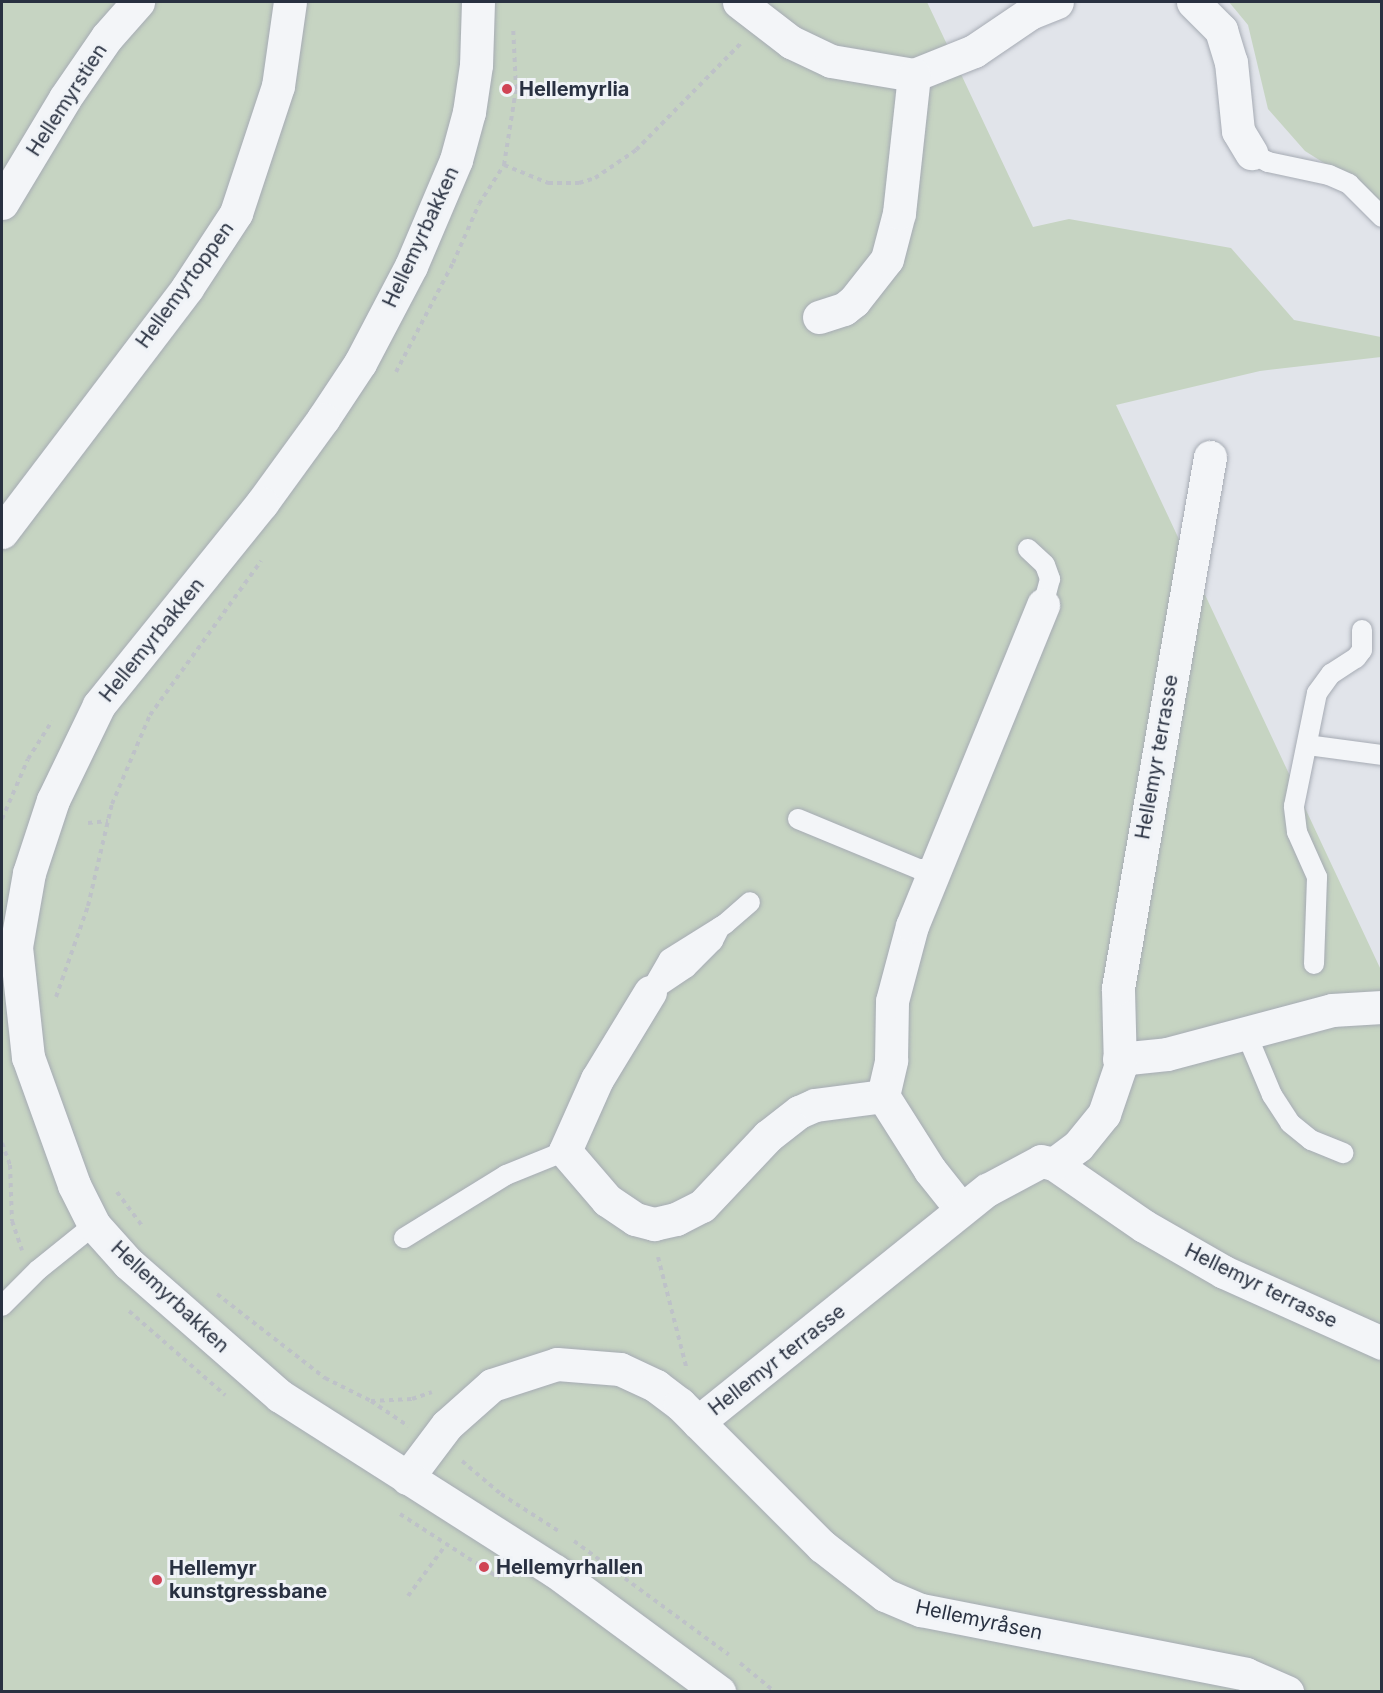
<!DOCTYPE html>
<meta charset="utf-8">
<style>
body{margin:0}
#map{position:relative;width:1383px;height:1693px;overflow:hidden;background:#e1e4ea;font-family:Inter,sans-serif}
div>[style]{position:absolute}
.green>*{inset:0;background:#c6d4c2}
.path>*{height:4px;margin-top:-2px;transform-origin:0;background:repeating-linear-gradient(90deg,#bec2c8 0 4.5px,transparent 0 9px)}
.roads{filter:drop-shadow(0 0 2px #a6abb4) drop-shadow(0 0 2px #a6abb4)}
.service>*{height:20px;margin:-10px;padding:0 10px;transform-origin:10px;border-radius:10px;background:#f3f5f8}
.minor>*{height:33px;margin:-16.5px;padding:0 16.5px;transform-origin:16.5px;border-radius:16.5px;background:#f3f5f8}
.tertiary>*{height:33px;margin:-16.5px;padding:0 16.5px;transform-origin:16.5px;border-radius:16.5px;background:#f3f5f8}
.dots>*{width:16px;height:16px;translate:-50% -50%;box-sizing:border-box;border:3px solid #f0f3f7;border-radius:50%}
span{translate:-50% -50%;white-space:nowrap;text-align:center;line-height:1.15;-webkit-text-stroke:6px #f0f3f7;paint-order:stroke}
.poi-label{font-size:20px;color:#293141;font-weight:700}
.left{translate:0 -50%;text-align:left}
.street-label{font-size:20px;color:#293141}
.frame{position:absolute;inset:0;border:3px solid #293141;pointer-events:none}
</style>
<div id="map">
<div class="green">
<i style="clip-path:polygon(2px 2px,927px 2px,1033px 227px,1069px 219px,1231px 248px,1294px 320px,1381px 337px,1381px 357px,1260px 371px,1116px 405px,1381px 970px,1381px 1691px,2px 1692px)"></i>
<i style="clip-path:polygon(1229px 2px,1381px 2px,1381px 213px,1351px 180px,1305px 151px,1268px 109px,1248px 25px)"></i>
</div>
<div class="path">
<i style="left:504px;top:165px;width:48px;rotate:22.2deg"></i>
<i style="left:548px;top:183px;width:31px"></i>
<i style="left:579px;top:183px;width:17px;rotate:-17deg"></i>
<i style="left:595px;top:178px;width:50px;rotate:-34.3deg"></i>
<i style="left:636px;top:150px;width:150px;rotate:-45.5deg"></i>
<i style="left:396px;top:372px;width:123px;rotate:-62.4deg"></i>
<i style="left:453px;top:263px;width:64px;rotate:-66.2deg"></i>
<i style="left:479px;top:204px;width:46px;rotate:-57.3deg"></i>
<i style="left:504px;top:165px;width:77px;rotate:-81deg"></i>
<i style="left:516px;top:89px;width:63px;rotate:-92.7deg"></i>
<i style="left:2px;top:819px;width:65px;rotate:-66.6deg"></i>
<i style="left:28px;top:759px;width:45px;rotate:-57.7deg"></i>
<i style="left:88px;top:823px;width:20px;rotate:-6deg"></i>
<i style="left:56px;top:997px;width:96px;rotate:-70.6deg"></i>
<i style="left:88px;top:906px;width:105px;rotate:-76.8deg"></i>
<i style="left:112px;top:804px;width:97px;rotate:-66.9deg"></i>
<i style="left:150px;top:715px;width:190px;rotate:-54.2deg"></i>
<i style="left:2px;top:1143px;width:23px;rotate:70deg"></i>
<i style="left:10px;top:1165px;width:56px;rotate:88deg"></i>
<i style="left:12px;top:1221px;width:31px;rotate:71deg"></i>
<i style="left:117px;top:1192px;width:44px;rotate:53.4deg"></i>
<i style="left:658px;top:1257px;width:113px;rotate:75.6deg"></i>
<i style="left:217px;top:1294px;width:137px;rotate:37.9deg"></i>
<i style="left:325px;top:1378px;width:51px;rotate:26.6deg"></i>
<i style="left:371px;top:1401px;width:45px;rotate:34deg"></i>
<i style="left:129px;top:1311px;width:128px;rotate:41.2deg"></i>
<i style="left:371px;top:1401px;width:41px;rotate:-2.8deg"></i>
<i style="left:412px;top:1399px;width:21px;rotate:-19deg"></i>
<i style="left:462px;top:1461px;width:51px;rotate:40.2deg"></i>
<i style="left:501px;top:1494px;width:70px;rotate:32.8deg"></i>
<i style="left:400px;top:1514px;width:118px;rotate:32.9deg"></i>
<i style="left:574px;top:1541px;width:192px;rotate:36.3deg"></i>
<i style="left:408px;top:1596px;width:62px;rotate:-53.5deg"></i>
<i style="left:740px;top:1663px;width:45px;rotate:39.6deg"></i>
</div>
<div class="roads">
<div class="service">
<i style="left:1251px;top:153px;width:19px;rotate:28deg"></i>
<i style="left:1268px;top:162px;width:62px;rotate:12deg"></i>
<i style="left:1329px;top:175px;width:22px;rotate:24deg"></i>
<i style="left:1349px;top:184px;width:47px;rotate:45deg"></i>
<i style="left:1028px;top:549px;width:23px;rotate:43deg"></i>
<i style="left:1045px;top:565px;width:15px;rotate:70deg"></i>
<i style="left:1050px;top:579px;width:27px;rotate:105deg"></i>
<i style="left:1307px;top:745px;width:76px;rotate:7.6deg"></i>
<i style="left:798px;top:819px;width:131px;rotate:22.5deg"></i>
<i style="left:919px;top:869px;width:18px"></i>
<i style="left:720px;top:927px;width:16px;rotate:117deg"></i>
<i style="left:713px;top:941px;width:38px;rotate:135deg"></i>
<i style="left:686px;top:968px;width:43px;rotate:146.3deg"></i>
<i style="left:650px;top:992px;width:38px;rotate:-60deg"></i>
<i style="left:669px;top:959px;width:66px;rotate:-32deg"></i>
<i style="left:725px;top:924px;width:33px;rotate:-41deg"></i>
<i style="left:1314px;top:964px;width:87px;rotate:-88deg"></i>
<i style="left:1317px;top:877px;width:49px;rotate:-114deg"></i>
<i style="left:1297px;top:832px;width:26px;rotate:-97deg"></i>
<i style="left:1294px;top:806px;width:115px;rotate:-78.5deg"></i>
<i style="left:1317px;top:693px;width:24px;rotate:-54deg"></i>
<i style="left:1331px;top:674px;width:30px;rotate:-33deg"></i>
<i style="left:1356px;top:658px;width:10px;rotate:-53deg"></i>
<i style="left:1362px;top:650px;width:20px;rotate:-90deg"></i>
<i style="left:1246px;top:1033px;width:67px;rotate:67.2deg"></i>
<i style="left:1272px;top:1095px;width:33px;rotate:57deg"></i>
<i style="left:1290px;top:1123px;width:27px;rotate:39deg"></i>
<i style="left:1311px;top:1140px;width:35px;rotate:22deg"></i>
<i style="left:404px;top:1238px;width:120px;rotate:-31.7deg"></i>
<i style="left:506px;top:1175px;width:64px;rotate:-22.1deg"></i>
<i style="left:2px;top:1306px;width:51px;rotate:-45deg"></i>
<i style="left:38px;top:1270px;width:72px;rotate:-38.8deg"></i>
</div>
<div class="minor">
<i style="left:739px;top:2px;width:66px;rotate:37.6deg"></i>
<i style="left:791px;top:42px;width:44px;rotate:25.4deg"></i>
<i style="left:831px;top:61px;width:84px;rotate:9.6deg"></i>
<i style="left:914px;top:75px;width:65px;rotate:-21.8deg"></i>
<i style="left:974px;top:51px;width:68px;rotate:-34.2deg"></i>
<i style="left:1030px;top:13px;width:29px;rotate:-22deg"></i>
<i style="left:1193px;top:2px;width:40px;rotate:45deg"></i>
<i style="left:1221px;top:30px;width:34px;rotate:73deg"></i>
<i style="left:1231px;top:62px;width:69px;rotate:84.2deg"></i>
<i style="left:1238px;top:131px;width:26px;rotate:59deg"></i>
<i style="left:2px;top:203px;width:122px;rotate:-59deg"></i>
<i style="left:65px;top:98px;width:74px;rotate:-55.5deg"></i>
<i style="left:107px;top:37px;width:47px;rotate:-48.5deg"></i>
<i style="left:819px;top:317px;width:26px;rotate:-18deg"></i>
<i style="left:844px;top:309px;width:13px;rotate:-39deg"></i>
<i style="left:854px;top:301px;width:53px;rotate:-51.8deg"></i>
<i style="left:887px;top:259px;width:48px;rotate:-75.4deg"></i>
<i style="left:899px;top:213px;width:139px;rotate:-83.8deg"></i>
<i style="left:2px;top:532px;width:306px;rotate:-52.8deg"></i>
<i style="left:187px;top:288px;width:90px;rotate:-56.8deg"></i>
<i style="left:236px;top:213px;width:134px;rotate:-71.7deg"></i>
<i style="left:278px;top:86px;width:85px;rotate:-81.9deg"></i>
<i style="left:650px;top:992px;width:102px;rotate:121.3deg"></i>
<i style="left:597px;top:1079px;width:79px;rotate:114deg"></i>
<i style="left:565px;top:1151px;width:65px;rotate:49.4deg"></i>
<i style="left:607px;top:1200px;width:34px;rotate:34deg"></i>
<i style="left:635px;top:1219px;width:20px;rotate:15deg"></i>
<i style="left:654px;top:1224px;width:23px;rotate:-13deg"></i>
<i style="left:676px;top:1219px;width:29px;rotate:-27deg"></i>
<i style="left:702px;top:1206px;width:96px;rotate:-46.7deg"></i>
<i style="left:768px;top:1136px;width:39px;rotate:-38deg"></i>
<i style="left:799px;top:1112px;width:17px;rotate:-24deg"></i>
<i style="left:815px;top:1105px;width:69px;rotate:-7.5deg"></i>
<i style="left:1119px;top:1059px;width:48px;rotate:-5.9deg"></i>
<i style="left:1167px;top:1054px;width:171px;rotate:-14.9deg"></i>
<i style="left:1332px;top:1010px;width:50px;rotate:-3.4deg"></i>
<i style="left:1054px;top:1164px;width:109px;rotate:34.6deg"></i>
<i style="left:1144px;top:1226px;width:92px;rotate:29.9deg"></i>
<i style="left:1224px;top:1272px;width:173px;rotate:24.2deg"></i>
<i style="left:961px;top:1209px;width:50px;rotate:-128.5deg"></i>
<i style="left:930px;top:1170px;width:88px;rotate:-122.4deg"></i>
<i style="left:883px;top:1096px;width:37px;rotate:-77deg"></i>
<i style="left:891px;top:1060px;width:59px;rotate:-89deg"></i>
<i style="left:892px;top:1001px;width:78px;rotate:-75.1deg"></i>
<i style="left:912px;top:926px;width:347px;rotate:-67.8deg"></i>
<i style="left:698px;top:1422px;width:371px;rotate:-38.8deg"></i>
<i style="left:987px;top:1190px;width:61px;rotate:-28.2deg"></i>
<i style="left:1041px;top:1161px;width:13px;rotate:13deg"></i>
<i style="left:1054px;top:1164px;width:30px;rotate:-37deg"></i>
<i style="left:1078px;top:1146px;width:41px;rotate:-50.9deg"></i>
<i style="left:1104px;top:1114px;width:50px;rotate:-71.2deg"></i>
<i style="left:1120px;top:1067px;width:79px;rotate:-91.5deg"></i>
<i style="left:1118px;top:988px;width:539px;rotate:-80.17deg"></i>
<i style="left:407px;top:1478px;width:66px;rotate:-53deg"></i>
<i style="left:447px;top:1425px;width:60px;rotate:-41.6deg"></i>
<i style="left:492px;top:1385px;width:68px;rotate:-17.9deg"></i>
<i style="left:557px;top:1364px;width:63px;rotate:4.5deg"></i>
<i style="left:620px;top:1369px;width:40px;rotate:25deg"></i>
<i style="left:656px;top:1386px;width:30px;rotate:37deg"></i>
<i style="left:680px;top:1404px;width:201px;rotate:45deg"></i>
<i style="left:822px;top:1546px;width:80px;rotate:37.9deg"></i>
<i style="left:885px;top:1595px;width:39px;rotate:23deg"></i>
<i style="left:921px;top:1610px;width:331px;rotate:11.1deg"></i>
<i style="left:1246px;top:1674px;width:45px;rotate:23.7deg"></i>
</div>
<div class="tertiary">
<i style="left:478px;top:2px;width:63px;rotate:91.8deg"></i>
<i style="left:476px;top:65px;width:48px;rotate:98.5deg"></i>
<i style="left:469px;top:112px;width:50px;rotate:105.2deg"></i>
<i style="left:456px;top:160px;width:115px;rotate:113deg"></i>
<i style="left:411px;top:266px;width:110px;rotate:117.7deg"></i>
<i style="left:360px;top:363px;width:67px;rotate:123.5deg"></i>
<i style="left:323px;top:419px;width:104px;rotate:126deg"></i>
<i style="left:262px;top:503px;width:260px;rotate:128.9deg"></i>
<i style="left:99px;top:705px;width:106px;rotate:115.8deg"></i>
<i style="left:53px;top:800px;width:77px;rotate:108.2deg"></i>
<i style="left:29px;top:873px;width:75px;rotate:100deg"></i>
<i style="left:16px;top:947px;width:111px;rotate:83.8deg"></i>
<i style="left:28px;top:1057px;width:136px;rotate:70.2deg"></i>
<i style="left:74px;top:1185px;width:45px;rotate:63.4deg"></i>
<i style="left:94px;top:1225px;width:51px;rotate:48.2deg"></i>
<i style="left:128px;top:1263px;width:202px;rotate:41.2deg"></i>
<i style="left:280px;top:1396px;width:326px;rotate:32.5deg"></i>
<i style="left:555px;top:1571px;width:204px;rotate:36.4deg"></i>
</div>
</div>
<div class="dots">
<i style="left:507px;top:89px;background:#d04455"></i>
<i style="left:484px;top:1567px;background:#d04455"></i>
<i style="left:157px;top:1580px;background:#d04455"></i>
</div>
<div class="poi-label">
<span class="left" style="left:519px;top:89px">Hellemyrlia</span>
<span class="left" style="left:496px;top:1567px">Hellemyrhallen</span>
<span class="left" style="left:169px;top:1580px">Hellemyr<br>kunstgressbane</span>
</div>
<div class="street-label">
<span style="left:67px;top:100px;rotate:-57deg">Hellemyrstien</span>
<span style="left:421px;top:237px;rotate:-65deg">Hellemyrbakken</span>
<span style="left:185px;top:285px;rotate:-54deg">Hellemyrtoppen</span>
<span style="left:152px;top:640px;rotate:-51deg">Hellemyrbakken</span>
<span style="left:1157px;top:757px;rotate:-80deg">Hellemyr terrasse</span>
<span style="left:1261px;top:1286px;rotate:26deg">Hellemyr terrasse</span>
<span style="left:170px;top:1297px;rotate:43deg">Hellemyrbakken</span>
<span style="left:777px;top:1360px;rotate:-38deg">Hellemyr terrasse</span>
<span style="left:979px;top:1620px;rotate:12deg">Hellemyråsen</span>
</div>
<div class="frame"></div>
</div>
